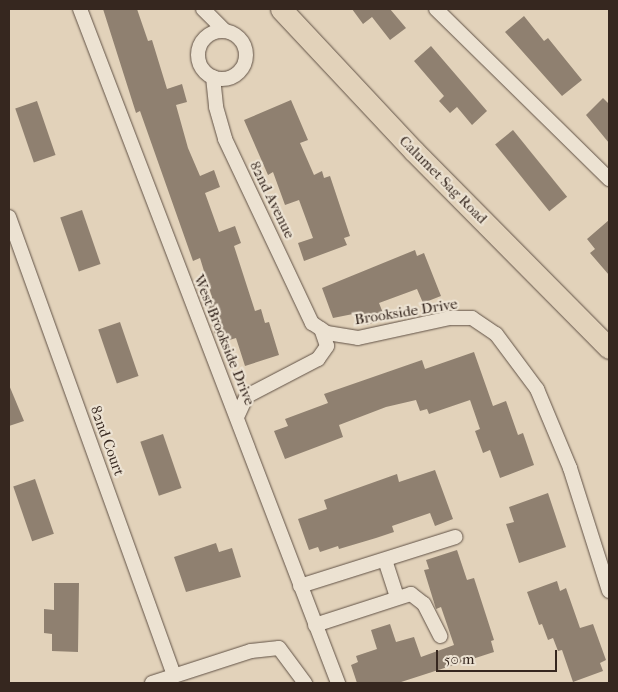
<!DOCTYPE html>
<style>
body{margin:0}
#map{position:relative;width:618px;height:692px;overflow:hidden;background:#e2d2ba;font-family:"IM FELL French Canon",serif}
div>[style]{position:absolute}
.building>*{inset:0;background:#8f8070;transform-origin:0 0}
.roads{filter:drop-shadow(0 0 1px #615246) drop-shadow(0 0 1px #615246)}
.minor>*{height:14px;margin:-7px;padding:0 7px;transform-origin:7px;border-radius:7px;background:#ece2d2}
.minor>.ring{margin:-7px;padding:0;box-sizing:content-box;background:none;border:14px solid #ece2d2;border-radius:50%}
.primary>*{height:21px;margin:-10.5px;padding:0 10.5px;transform-origin:10.5px;border-radius:10.5px;background:#e2d2ba}
span{translate:-50% -50%;white-space:nowrap;text-align:center;line-height:1.15;-webkit-text-stroke:4.5px #ece2d2;paint-order:stroke}
.street-label{font-size:15px;color:#36271f}
.frame{position:absolute;inset:0;border:10px solid #36271f;pointer-events:none}
.scale{position:absolute;left:436px;top:650px;width:121px;height:22px;box-sizing:border-box;border:2px solid #36271f;border-top:0;padding-left:6px;font-size:15px;line-height:18px;white-space:nowrap;color:#36271f;-webkit-text-stroke:4px #ece2d2;paint-order:stroke}
</style>
<div id="map">
<div class="building">
<i style="clip-path:polygon(103px 9px,137px 9px,148px 41px,152px 40px,167px 89px,182px 84px,187px 102px,176px 105px,188px 148px,200px 176px,214px 170px,220px 187px,205px 193px,219px 232px,235px 226px,241px 243px,234px 246px,255px 311px,261px 309px,265px 323px,269px 322px,279px 355px,245px 366px,236px 338px,223px 342px,221px 335px,216px 337px,206px 307px,214px 304px,200px 258px,193px 261px,140px 111px,136px 113px)"></i>
<i style="clip-path:polygon(352px 9px,390px 9px,406px 28px,390px 40px,372px 17px,363px 24px)"></i>
<i style="clip-path:polygon(524px 16px,544px 41px,548px 38px,582px 80px,562px 96px,505px 32px)"></i>
<i style="clip-path:polygon(431px 46px,487px 111px,472px 125px,457px 107px,450px 113px,439px 101px,444px 96px,414px 61px)"></i>
<i style="clip-path:polygon(603px 98px,609px 104px,609px 143px,586px 115px)"></i>
<i style="clip-path:polygon(291px 100px,308px 140px,300px 143px,314px 175px,322px 171px,324px 178px,330px 176px,350px 236px,344px 238px,347px 245px,304px 261px,298px 243px,313px 238px,299px 200px,285px 205px,273px 172px,268px 175px,244px 120px)"></i>
<i style="left:37px;top:101px;width:57px;height:23px;rotate:71deg"></i>
<i style="left:513px;top:130px;width:86px;height:23px;rotate:51deg"></i>
<i style="left:82px;top:210px;width:57px;height:23px;rotate:71deg"></i>
<i style="clip-path:polygon(609px 220px,609px 275px,590px 253px,595px 249px,587px 239px)"></i>
<i style="clip-path:polygon(415px 250px,417px 256px,424px 253px,441px 296px,423px 303px,417px 289px,379px 303px,385px 318px,367px 325px,363px 312px,333px 318px,322px 288px)"></i>
<i style="left:120px;top:322px;width:57px;height:23px;rotate:71deg"></i>
<i style="clip-path:polygon(474px 352px,493px 406px,506px 401px,518px 435px,523px 433px,534px 465px,500px 478px,490px 450px,483px 453px,475px 431px,480px 429px,470px 400px,429px 414px,427px 409px,420px 411px,416px 400px,386px 407px,339px 425px,343px 437px,285px 459px,274px 431px,288px 426px,285px 419px,328px 403px,324px 394px,422px 360px,425px 369px)"></i>
<i style="clip-path:polygon(9px 385px,24px 421px,9px 426px)"></i>
<i style="left:163px;top:434px;width:57px;height:24px;rotate:71deg"></i>
<i style="clip-path:polygon(435px 470px,453px 519px,435px 526px,430px 513px,392px 526px,394px 532px,376px 538px,339px 549px,338px 546px,320px 552px,318px 547px,309px 550px,298px 519px,327px 509px,324px 500px,397px 474px,399px 482px)"></i>
<i style="left:35px;top:479px;width:58px;height:23px;rotate:71deg"></i>
<i style="clip-path:polygon(548px 493px,566px 547px,519px 563px,506px 524px,514px 522px,509px 507px)"></i>
<i style="clip-path:polygon(216px 543px,219px 552px,232px 548px,241px 577px,186px 592px,174px 557px)"></i>
<i style="clip-path:polygon(457px 550px,467px 580px,474px 578px,494px 640px,491px 641px,494px 652px,398px 683px,357px 683px,351px 665px,358px 662px,356px 656px,377px 649px,371px 630px,390px 624px,396px 642px,414px 637px,421px 657px,454px 645px,441px 607px,436px 609px,424px 570px,429px 569px,426px 560px)"></i>
<i style="clip-path:polygon(557px 581px,560px 591px,566px 588px,580px 628px,593px 624px,606px 660px,600px 663px,603px 671px,573px 682px,562px 650px,558px 651px,553px 638px,548px 640px,542px 624px,539px 625px,527px 592px)"></i>
<i style="clip-path:polygon(54px 583px,79px 583px,78px 652px,52px 651px,52px 634px,44px 633px,44px 609px,54px 610px)"></i>
</div>
<div class="roads">
<div class="minor">
<i style="left:80px;top:9px;width:722px;rotate:69.05deg"></i>
<i style="left:203px;top:9px;width:31px;rotate:45deg"></i>
<i style="left:436px;top:9px;width:243px;rotate:44.5deg"></i>
<i class="ring" style="left:198px;top:31px;width:34px;height:34px"></i>
<i style="left:213px;top:77px;width:30px;rotate:84deg"></i>
<i style="left:216px;top:107px;width:33px;rotate:74deg"></i>
<i style="left:225px;top:139px;width:204px;rotate:64.7deg"></i>
<i style="left:312px;top:323px;width:18px;rotate:34deg"></i>
<i style="left:327px;top:333px;width:31px;rotate:9deg"></i>
<i style="left:358px;top:338px;width:94px;rotate:-12.3deg"></i>
<i style="left:450px;top:318px;width:22px"></i>
<i style="left:472px;top:318px;width:29px;rotate:34deg"></i>
<i style="left:496px;top:334px;width:69px;rotate:53.3deg"></i>
<i style="left:537px;top:389px;width:86px;rotate:67.3deg"></i>
<i style="left:570px;top:468px;width:129px;rotate:72.4deg"></i>
<i style="left:9px;top:217px;width:487px;rotate:70.2deg"></i>
<i style="left:237px;top:417px;width:23px;rotate:-65deg"></i>
<i style="left:247px;top:396px;width:80px;rotate:-27.5deg"></i>
<i style="left:318px;top:359px;width:16px;rotate:-55deg"></i>
<i style="left:327px;top:346px;width:18px;rotate:-109deg"></i>
<i style="left:385px;top:560px;width:39px;rotate:72deg"></i>
<i style="left:300px;top:586px;width:163px;rotate:-17.5deg"></i>
<i style="left:315px;top:625px;width:101px;rotate:-17.9deg"></i>
<i style="left:411px;top:594px;width:16px;rotate:38deg"></i>
<i style="left:424px;top:604px;width:36px;rotate:63deg"></i>
<i style="left:152px;top:683px;width:104px;rotate:-17.9deg"></i>
<i style="left:251px;top:651px;width:28px;rotate:-6deg"></i>
<i style="left:279px;top:648px;width:44px;rotate:53.4deg"></i>
</div>
<div class="primary">
<i style="left:281px;top:9px;width:195px;rotate:46.9deg"></i>
<i style="left:414px;top:151px;width:277px;rotate:45.3deg"></i>
</div>
</div>
<div class="street-label">
<span style="left:443px;top:180px;rotate:45deg">Calumet Sag Road</span>
<span style="left:272px;top:200px;rotate:64deg">82nd Avenue</span>
<span style="left:406px;top:312px;rotate:-9deg">Brookside Drive</span>
<span style="left:224px;top:340px;rotate:68deg">West Brookside Drive</span>
<span style="left:107px;top:441px;rotate:70deg">82nd Court</span>
</div>
<div class="frame"></div>
<div class="scale">50 m</div>
</div>
